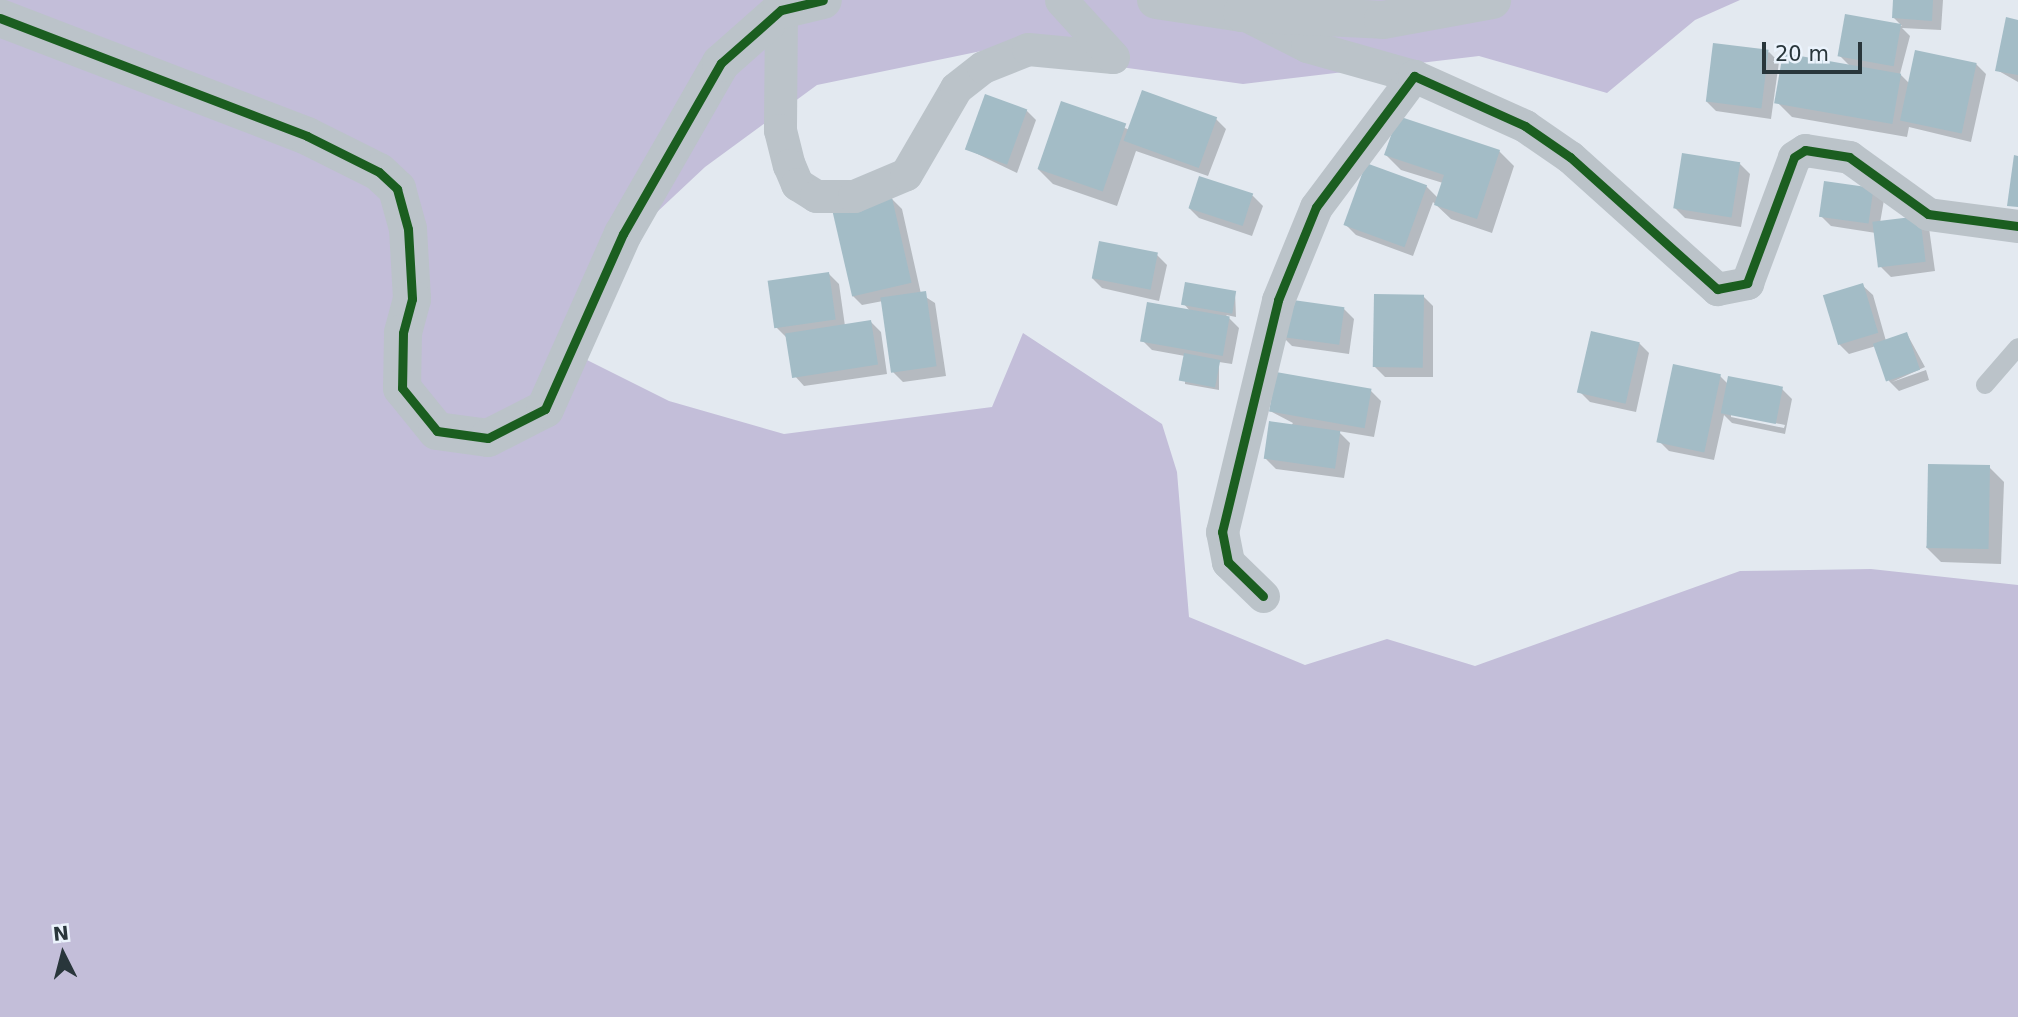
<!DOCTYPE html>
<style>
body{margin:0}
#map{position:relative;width:2018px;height:1017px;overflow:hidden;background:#e3e9f0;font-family:"DejaVu Sans",sans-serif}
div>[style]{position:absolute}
.green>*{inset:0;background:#c3bed9}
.shadow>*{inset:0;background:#0003}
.building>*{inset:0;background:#a3bcc6;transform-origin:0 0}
.service>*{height:18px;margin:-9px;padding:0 9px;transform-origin:9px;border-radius:9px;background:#bbc3c9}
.minor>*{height:33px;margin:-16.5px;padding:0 16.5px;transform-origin:16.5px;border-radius:16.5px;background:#bbc3c9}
.tertiary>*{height:38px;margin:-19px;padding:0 19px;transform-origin:19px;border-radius:19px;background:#bbc3c9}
.cycleway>*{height:9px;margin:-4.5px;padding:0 4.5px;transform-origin:4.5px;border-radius:4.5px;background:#1b5e20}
span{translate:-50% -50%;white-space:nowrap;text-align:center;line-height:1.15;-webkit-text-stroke:7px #ebf3fc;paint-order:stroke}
.north{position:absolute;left:28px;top:919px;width:70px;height:70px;-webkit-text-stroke:5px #ebf3fc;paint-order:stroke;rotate:354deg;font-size:19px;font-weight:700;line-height:28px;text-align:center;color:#29363b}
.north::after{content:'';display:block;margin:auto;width:24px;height:32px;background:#29363b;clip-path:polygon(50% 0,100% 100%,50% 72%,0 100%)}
.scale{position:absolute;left:1762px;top:42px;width:100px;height:32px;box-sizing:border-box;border:4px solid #29363b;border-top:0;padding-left:9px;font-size:21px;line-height:24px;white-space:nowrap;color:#29363b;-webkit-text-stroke:5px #ebf3fc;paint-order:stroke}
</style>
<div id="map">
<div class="green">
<i style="clip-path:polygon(0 0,1740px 0,1695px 20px,1607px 93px,1479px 56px,1243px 84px,991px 49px,817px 85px,705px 167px,608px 258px,585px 359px,669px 401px,784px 434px,992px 407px,1023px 333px,1162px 424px,1177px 472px,1189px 617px,1305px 665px,1387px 639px,1475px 666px,1740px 571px,1871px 569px,2018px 585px,2018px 1017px,0 1017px)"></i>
</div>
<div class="shadow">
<i style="clip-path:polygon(1895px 0,1943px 0,1941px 30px,1902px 28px,1910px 36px,1900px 74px,1909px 83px,1976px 64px,1986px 74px,1971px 142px,1909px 127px,1907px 137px,1792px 117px,1777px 102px,1850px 66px,1840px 56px,1847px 16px,1902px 26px,1894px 18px)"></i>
<i style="clip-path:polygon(2018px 21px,2018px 82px,1997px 70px)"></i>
<i style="clip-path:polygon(1769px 52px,1779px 62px,1771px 119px,1716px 111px,1706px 101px)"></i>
<i style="clip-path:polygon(1062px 103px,1130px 130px,1216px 119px,1226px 129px,1208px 176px,1136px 151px,1117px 206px,1053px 184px,1038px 169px)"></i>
<i style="clip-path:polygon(1026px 110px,1036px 120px,1017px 173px,967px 149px)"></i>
<i style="clip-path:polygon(1499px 151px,1514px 166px,1492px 233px,1451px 219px,1433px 202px,1413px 256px,1356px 235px,1346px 225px,1426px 186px,1438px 198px,1443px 183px,1401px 170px,1386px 155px)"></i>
<i style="clip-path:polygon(1740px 164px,1750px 174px,1741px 227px,1685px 218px,1675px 208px)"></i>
<i style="clip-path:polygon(1200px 178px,1253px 196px,1263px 206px,1252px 236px,1199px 218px,1189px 208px)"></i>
<i style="clip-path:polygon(1874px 190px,1884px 200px,1880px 223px,1929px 228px,1935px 271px,1891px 277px,1881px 267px,1876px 233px,1831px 226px,1821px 216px)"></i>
<i style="clip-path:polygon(892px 199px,902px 209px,921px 294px,935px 303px,946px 376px,903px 382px,893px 372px,883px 301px,862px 305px,852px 295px)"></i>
<i style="clip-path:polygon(1157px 255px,1167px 265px,1159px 301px,1102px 288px,1092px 278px)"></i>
<i style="clip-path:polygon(829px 274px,839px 284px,845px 326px,871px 322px,881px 332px,887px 374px,804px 386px,794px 375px,786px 337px,776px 327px)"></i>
<i style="clip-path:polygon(1862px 285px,1873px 295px,1886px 341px,1907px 334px,1925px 367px,1892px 382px,1926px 370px,1929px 380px,1899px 391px,1889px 381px,1876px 346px,1849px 354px,1839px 344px)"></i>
<i style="clip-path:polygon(1235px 292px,1236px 317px,1226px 315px,1239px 328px,1232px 364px,1219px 362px,1219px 390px,1185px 384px,1185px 356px,1152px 350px,1142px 340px,1190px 311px,1184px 304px)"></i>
<i style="clip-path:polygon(1423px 296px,1433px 306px,1433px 377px,1385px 377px,1375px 367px)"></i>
<i style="clip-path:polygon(1344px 309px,1354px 319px,1349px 354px,1292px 346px,1282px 336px)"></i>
<i style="clip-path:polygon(1639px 343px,1649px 353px,1636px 412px,1590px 402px,1580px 392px)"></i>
<i style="clip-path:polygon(evenodd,1720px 376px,1728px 384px,1782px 389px,1792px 399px,1785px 434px,1732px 423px,1724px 415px,1714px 460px,1669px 451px,1659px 441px,1720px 376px,1731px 414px,1785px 425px,1784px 428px,1731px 417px,1731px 414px)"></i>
<i style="clip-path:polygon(1371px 391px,1381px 401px,1374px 437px,1338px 431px,1350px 443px,1344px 478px,1276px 469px,1266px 459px,1293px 423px,1270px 411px)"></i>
<i style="clip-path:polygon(1989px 467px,2004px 482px,2001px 564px,1941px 562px,1926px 547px)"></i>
</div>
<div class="building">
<i style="clip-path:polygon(1893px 0,1933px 0,1932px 21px,1892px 18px)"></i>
<i style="left:1845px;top:14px;width:57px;height:43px;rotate:10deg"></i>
<i style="clip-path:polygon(2006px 17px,2018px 20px,2018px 75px,1995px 71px)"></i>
<i style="left:1713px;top:43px;width:56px;height:59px;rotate:7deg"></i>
<i style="left:1915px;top:50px;width:63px;height:72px;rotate:12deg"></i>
<i style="left:1783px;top:53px;width:120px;height:51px;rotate:10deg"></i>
<i style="left:1142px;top:90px;width:80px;height:54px;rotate:20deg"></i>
<i style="left:985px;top:94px;width:45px;height:59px;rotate:20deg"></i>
<i style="left:1061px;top:101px;width:69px;height:72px;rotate:19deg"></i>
<i style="clip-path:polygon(1398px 116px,1500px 150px,1477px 219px,1434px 205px,1444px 175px,1384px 155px)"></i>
<i style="left:1682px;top:153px;width:59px;height:56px;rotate:9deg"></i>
<i style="clip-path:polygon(2014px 155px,2018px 156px,2018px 207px,2007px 206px)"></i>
<i style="left:1366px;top:163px;width:65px;height:66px;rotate:20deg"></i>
<i style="left:1199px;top:176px;width:57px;height:34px;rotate:18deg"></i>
<i style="left:1824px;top:181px;width:50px;height:36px;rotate:8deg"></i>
<i style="left:892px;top:198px;width:87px;height:61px;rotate:77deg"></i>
<i style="left:1920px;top:216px;width:46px;height:48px;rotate:83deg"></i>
<i style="left:1099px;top:241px;width:60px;height:38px;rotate:11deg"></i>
<i style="left:829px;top:272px;width:48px;height:62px;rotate:82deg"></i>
<i style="left:1185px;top:282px;width:52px;height:23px;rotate:10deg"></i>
<i style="left:1863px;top:283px;width:52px;height:42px;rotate:73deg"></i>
<i style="left:926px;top:291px;width:76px;height:46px;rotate:82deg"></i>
<i style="left:1374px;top:294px;width:50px;height:73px;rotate:1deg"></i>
<i style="left:1286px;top:299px;width:59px;height:38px;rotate:8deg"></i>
<i style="left:1147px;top:302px;width:84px;height:40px;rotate:10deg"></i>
<i style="left:871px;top:320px;width:45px;height:87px;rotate:81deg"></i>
<i style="left:1591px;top:331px;width:50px;height:63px;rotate:13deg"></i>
<i style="left:1907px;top:332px;width:40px;height:36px;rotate:71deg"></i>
<i style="left:1184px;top:353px;width:37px;height:28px;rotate:11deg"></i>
<i style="left:1673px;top:364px;width:49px;height:80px;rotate:12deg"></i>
<i style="left:1276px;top:372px;width:97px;height:40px;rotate:10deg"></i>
<i style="left:1728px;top:376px;width:56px;height:38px;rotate:11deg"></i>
<i style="left:1269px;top:421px;width:72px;height:38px;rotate:8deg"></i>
<i style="left:1928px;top:464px;width:62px;height:84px;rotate:1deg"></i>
</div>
<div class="service">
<i style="left:1985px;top:385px;width:50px;rotate:-49deg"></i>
</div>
<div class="minor">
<i style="left:781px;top:10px;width:120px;rotate:90.5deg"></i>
<i style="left:780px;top:130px;width:36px;rotate:76deg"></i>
<i style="left:789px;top:165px;width:21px;rotate:67deg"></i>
<i style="left:797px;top:184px;width:22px;rotate:32deg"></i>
<i style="left:816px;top:196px;width:38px"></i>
<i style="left:854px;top:196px;width:56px;rotate:-22.9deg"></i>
<i style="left:906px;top:174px;width:99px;rotate:-59.8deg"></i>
<i style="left:956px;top:88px;width:34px;rotate:-38deg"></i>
<i style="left:983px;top:67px;width:48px;rotate:-21.8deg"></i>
<i style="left:1028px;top:49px;width:85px;rotate:5.4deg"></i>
<i style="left:1113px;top:57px;width:77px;rotate:-132.4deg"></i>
<i style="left:1242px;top:13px;width:73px;rotate:26.9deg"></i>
<i style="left:1307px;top:46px;width:111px;rotate:15.7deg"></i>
<i style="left:1263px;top:596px;width:49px;rotate:-135.8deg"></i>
<i style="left:1228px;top:562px;width:31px;rotate:-101deg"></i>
<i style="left:1222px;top:532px;width:239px;rotate:-76.4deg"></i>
<i style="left:1278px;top:300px;width:100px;rotate:-67.8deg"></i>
<i style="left:1316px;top:207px;width:164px;rotate:-53.2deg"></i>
<i style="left:1414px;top:76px;width:122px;rotate:24.2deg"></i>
<i style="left:1525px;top:126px;width:55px;rotate:34.6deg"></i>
<i style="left:1570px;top:157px;width:198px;rotate:41.9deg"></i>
<i style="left:1717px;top:289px;width:31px;rotate:-11deg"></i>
<i style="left:1747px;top:283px;width:134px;rotate:-69.5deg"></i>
<i style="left:1794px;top:157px;width:13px;rotate:-32deg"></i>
<i style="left:1805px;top:150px;width:45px;rotate:9deg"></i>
<i style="left:1849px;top:157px;width:97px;rotate:35.8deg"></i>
<i style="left:1928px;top:214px;width:91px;rotate:7.6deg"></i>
</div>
<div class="tertiary">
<i style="left:1156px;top:0;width:87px;rotate:8.6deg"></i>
<i style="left:1242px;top:13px;width:141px;rotate:2.8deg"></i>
<i style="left:1383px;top:20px;width:111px;rotate:-10.4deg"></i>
<i style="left:0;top:18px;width:329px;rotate:21deg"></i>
<i style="left:307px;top:136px;width:80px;rotate:26.6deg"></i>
<i style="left:379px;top:172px;width:25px;rotate:43deg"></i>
<i style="left:397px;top:189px;width:41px;rotate:74.6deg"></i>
<i style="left:408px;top:229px;width:70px;rotate:86.7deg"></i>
<i style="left:412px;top:299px;width:35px;rotate:105deg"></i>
<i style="left:403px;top:333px;width:55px;rotate:91deg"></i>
<i style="left:402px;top:388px;width:55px;rotate:50.9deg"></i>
<i style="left:437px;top:431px;width:51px;rotate:7.8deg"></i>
<i style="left:488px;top:438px;width:64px;rotate:-27deg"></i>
<i style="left:545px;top:409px;width:192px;rotate:-66deg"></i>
<i style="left:623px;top:234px;width:197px;rotate:-60.2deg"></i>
<i style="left:721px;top:63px;width:80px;rotate:-41.5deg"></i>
<i style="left:781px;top:10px;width:43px;rotate:-13.4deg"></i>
</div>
<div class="cycleway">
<i style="left:0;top:18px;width:329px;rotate:21deg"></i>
<i style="left:307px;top:136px;width:80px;rotate:26.6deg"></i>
<i style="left:379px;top:172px;width:25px;rotate:43deg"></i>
<i style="left:397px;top:189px;width:41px;rotate:74.6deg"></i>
<i style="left:408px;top:229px;width:70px;rotate:86.7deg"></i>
<i style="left:412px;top:299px;width:35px;rotate:105deg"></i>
<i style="left:403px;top:333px;width:55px;rotate:91deg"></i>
<i style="left:402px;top:388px;width:55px;rotate:50.9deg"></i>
<i style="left:437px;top:431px;width:51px;rotate:7.8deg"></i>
<i style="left:488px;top:438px;width:64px;rotate:-27deg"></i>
<i style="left:545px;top:409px;width:192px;rotate:-66deg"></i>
<i style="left:623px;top:234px;width:197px;rotate:-60.2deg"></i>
<i style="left:721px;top:63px;width:80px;rotate:-41.5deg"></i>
<i style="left:781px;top:10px;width:43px;rotate:-13.4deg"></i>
<i style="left:1263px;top:596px;width:49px;rotate:-135.8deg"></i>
<i style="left:1228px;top:562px;width:31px;rotate:-101deg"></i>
<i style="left:1222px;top:532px;width:239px;rotate:-76.4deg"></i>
<i style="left:1278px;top:300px;width:100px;rotate:-67.8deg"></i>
<i style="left:1316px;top:207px;width:164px;rotate:-53.2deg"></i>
<i style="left:1414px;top:76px;width:122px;rotate:24.2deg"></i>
<i style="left:1525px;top:126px;width:55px;rotate:34.6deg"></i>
<i style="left:1570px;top:157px;width:198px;rotate:41.9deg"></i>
<i style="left:1717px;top:289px;width:31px;rotate:-11deg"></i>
<i style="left:1747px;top:283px;width:134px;rotate:-69.5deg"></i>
<i style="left:1794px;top:157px;width:13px;rotate:-32deg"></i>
<i style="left:1805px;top:150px;width:45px;rotate:9deg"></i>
<i style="left:1849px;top:157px;width:97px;rotate:35.8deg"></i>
<i style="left:1928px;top:214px;width:91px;rotate:7.6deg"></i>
</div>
<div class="north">N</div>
<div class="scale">20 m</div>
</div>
